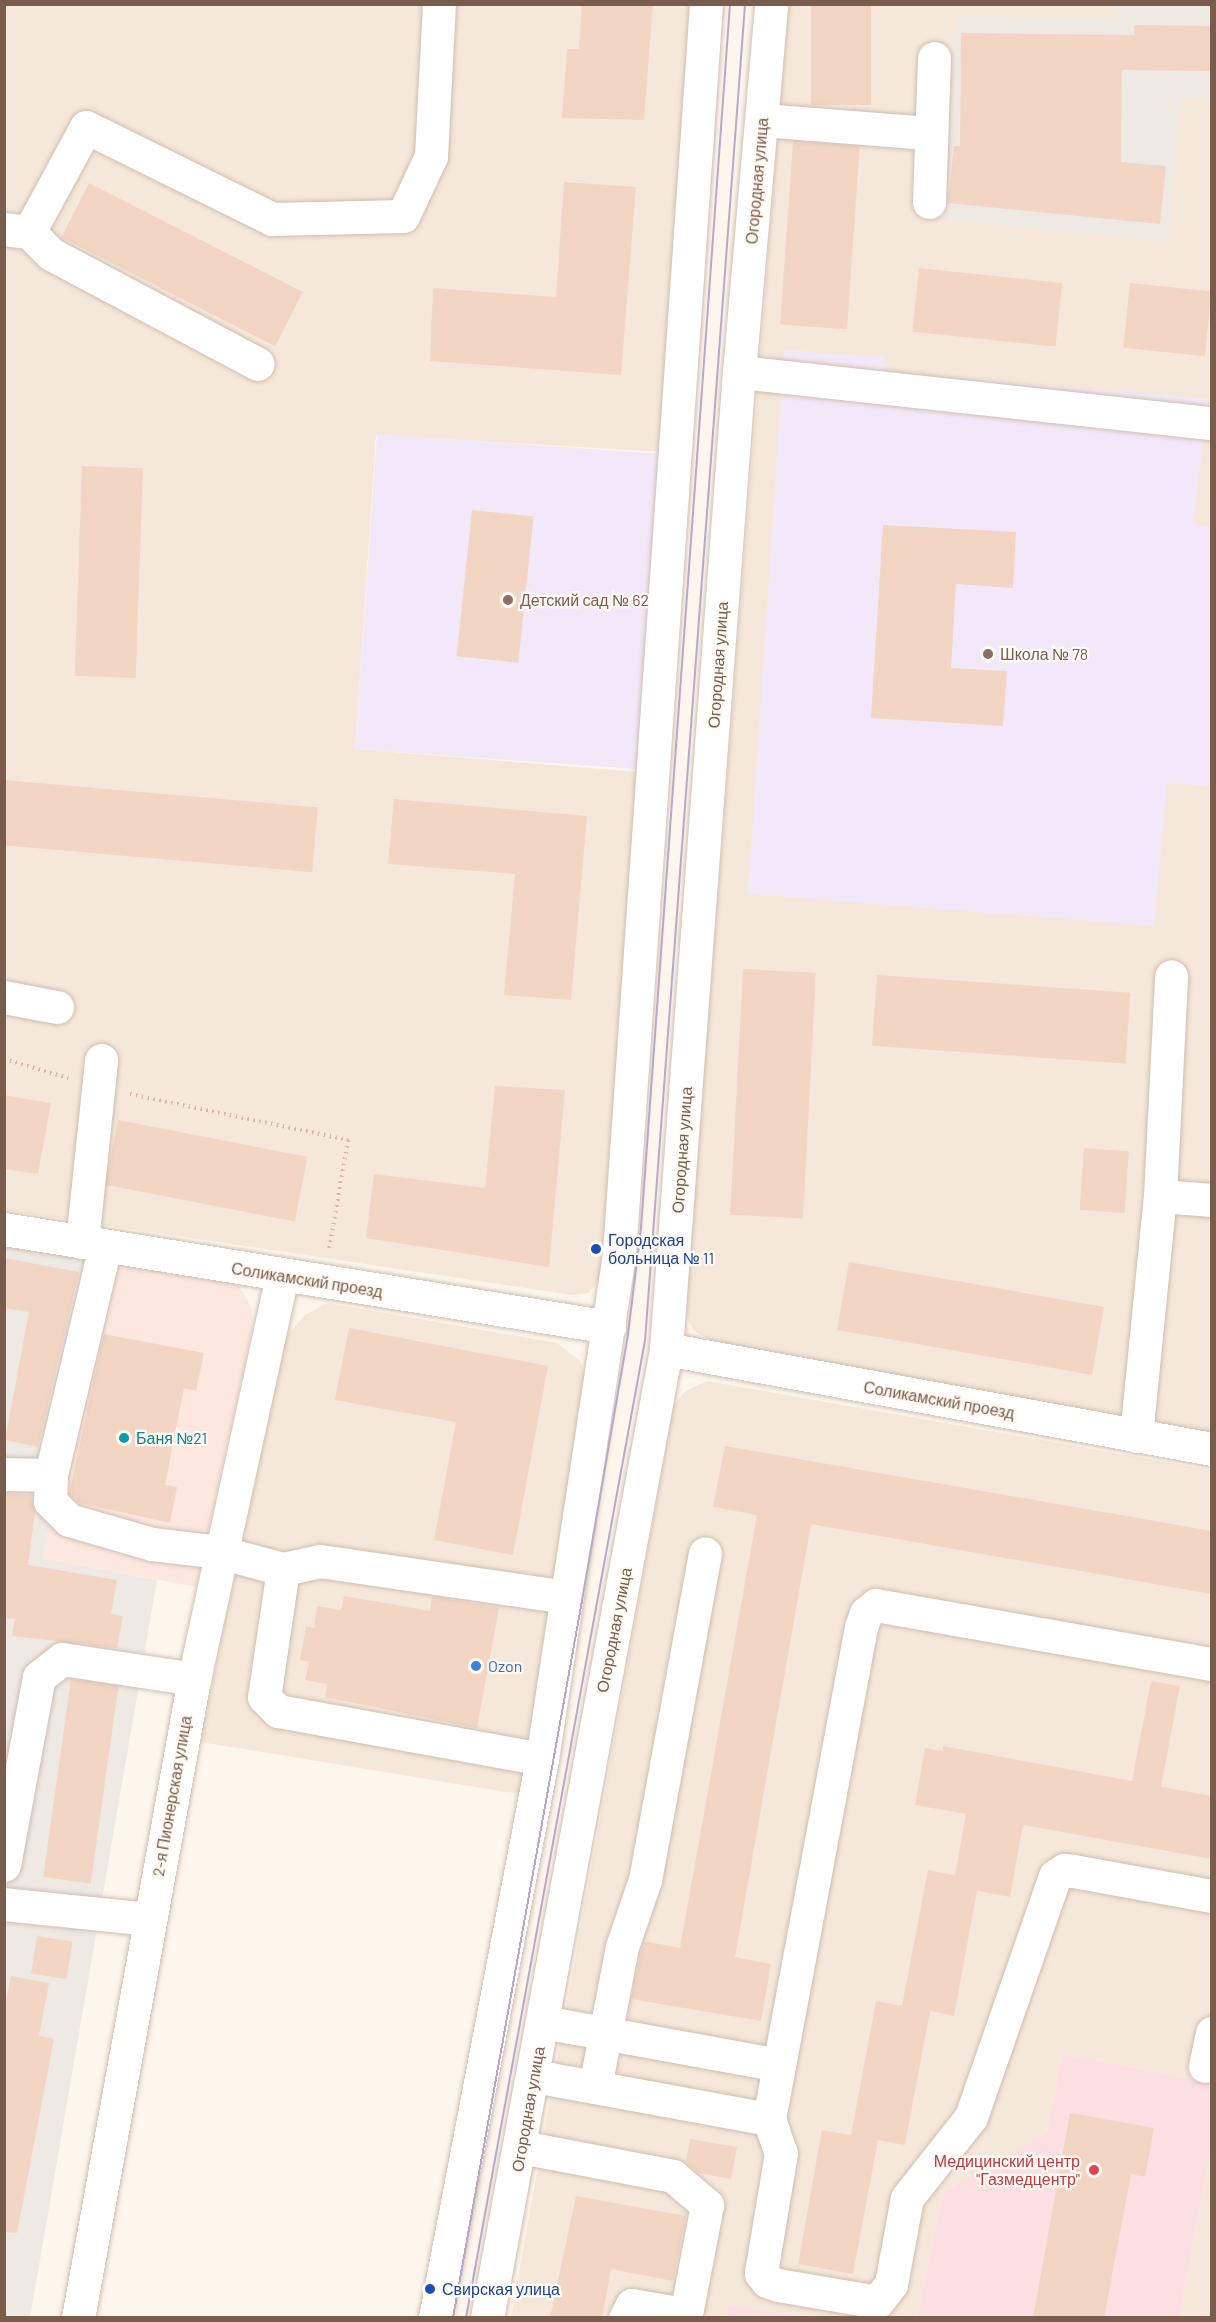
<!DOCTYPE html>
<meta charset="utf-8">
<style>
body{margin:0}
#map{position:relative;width:1216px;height:2322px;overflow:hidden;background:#fdf6ec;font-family:Barlow,sans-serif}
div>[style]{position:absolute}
.residential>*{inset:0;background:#f5e8da}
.commercial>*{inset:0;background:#fde8e0}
.industrial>*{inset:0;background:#efe9e4}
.education>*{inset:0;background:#f3e8fa;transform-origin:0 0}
.medical>*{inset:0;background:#fbdfe3}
.building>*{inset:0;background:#f3d5c3;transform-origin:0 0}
.path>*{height:4px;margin-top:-2px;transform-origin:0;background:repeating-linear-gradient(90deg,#d9b8a5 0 1.5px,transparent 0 6px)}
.roads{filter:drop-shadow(0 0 2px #d1beb0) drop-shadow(0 0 2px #d1beb0)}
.minor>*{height:33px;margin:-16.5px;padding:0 16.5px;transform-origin:16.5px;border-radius:16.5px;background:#fff}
.tram>*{height:1.5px;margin:-0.75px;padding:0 0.75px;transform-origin:0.75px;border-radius:0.75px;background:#b9a8c9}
.dots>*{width:16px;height:16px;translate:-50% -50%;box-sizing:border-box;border:3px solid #fffaf3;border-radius:50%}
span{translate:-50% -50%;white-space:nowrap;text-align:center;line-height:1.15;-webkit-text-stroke:4.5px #fffaf3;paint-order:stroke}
.street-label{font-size:16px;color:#7a5c4d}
.education-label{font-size:16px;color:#785e54}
.left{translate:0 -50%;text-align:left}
.transit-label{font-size:16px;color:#164399}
.culture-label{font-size:16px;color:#0d838f}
.shop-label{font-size:16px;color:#366cbe}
.health-label{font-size:16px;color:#be3a42}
.right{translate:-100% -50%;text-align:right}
.frame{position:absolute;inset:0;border:6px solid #7a5c4d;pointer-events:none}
</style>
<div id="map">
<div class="residential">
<i style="clip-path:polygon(4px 5px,693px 5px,662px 452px,376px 435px,355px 749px,639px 772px,600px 1280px,588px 1293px,572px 1295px,5px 1210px)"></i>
<i style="clip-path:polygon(788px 5px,1211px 5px,1211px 1434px,712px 1341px,694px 1331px,685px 1315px)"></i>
<i style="clip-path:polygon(327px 1303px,557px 1343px,580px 1361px,588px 1389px,520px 1794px,200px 1742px,286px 1337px,305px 1315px)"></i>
<i style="clip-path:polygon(707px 1381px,1211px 1470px,1211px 2082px,1062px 2054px,1047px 2132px,943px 2192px,917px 2317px,806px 2317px,728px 2304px,725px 2317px,511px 2318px,674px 1404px,687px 1390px)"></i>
<i style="clip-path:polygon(1211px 2148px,1211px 2317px,1179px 2317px)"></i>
</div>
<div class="commercial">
<i style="clip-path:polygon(104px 1258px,237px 1283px,252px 1308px,252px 1329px,196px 1587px,43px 1558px)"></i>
</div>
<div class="industrial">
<i style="clip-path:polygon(1116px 5px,1211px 7px,1211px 100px,1179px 100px,1168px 242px,941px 219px,956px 16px,1116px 18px)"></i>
<i style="clip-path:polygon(4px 1242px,104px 1258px,43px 1558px,157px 1580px,30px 2318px,4px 2317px)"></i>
</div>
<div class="education">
<i style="clip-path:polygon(784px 350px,884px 357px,885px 372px,1208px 399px,1193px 524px,1211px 526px,1211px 786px,1167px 783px,1154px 926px,748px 894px)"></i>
<i style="left:377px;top:434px;width:286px;height:316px;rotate:4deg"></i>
</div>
<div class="medical">
<i style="clip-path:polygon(1062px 2054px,1211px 2082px,1211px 2148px,1179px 2317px,917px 2318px,943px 2192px,1047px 2132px)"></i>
<i style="clip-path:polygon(728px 2304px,806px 2317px,725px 2317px)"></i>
</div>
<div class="building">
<i style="clip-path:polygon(582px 4px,653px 4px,644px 120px,562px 118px,567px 49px,579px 49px)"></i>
<i style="left:811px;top:4px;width:60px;height:101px"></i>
<i style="clip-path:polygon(1134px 25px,1212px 26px,1212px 71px,1122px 70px,1121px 162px,1166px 166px,1160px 224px,948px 203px,954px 146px,960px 146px,961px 33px,1134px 35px)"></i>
<i style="left:793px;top:141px;width:67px;height:184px;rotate:4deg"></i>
<i style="clip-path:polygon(564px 182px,636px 187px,621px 375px,430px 361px,433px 288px,556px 297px)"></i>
<i style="left:89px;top:183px;width:240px;height:61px;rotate:27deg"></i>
<i style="left:919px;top:268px;width:144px;height:64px;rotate:6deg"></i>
<i style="left:1130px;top:283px;width:82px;height:65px;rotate:6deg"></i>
<i style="left:82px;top:466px;width:61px;height:210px;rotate:2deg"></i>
<i style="left:472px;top:510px;width:62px;height:147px;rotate:6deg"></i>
<i style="clip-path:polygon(883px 525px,1016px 532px,1013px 588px,956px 584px,951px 668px,1007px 671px,1003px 726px,871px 718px)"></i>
<i style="left:4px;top:780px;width:315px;height:65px;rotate:5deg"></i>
<i style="clip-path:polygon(394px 799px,587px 816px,571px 1000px,504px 995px,515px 874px,388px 864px)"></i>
<i style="left:743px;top:969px;width:73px;height:246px;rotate:3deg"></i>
<i style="left:877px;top:975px;width:254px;height:71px;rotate:4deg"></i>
<i style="clip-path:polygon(495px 1086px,565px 1090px,549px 1267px,366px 1238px,374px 1174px,485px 1188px)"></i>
<i style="clip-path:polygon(4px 1095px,51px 1103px,38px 1174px,4px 1169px)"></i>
<i style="left:118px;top:1120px;width:193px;height:66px;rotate:11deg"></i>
<i style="left:1084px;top:1148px;width:45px;height:62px;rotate:4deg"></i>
<i style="clip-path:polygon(4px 1258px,79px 1272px,38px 1447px,5px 1440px,29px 1312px,4px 1308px)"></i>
<i style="left:849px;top:1262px;width:259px;height:69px;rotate:10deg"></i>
<i style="clip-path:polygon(349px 1328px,548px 1366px,513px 1555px,434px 1540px,456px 1422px,335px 1400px)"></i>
<i style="clip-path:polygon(104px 1334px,204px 1353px,196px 1391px,184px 1388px,165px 1485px,177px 1487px,170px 1523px,79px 1503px,69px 1494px)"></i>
<i style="clip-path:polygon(725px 1446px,1212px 1531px,1212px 1594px,811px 1524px,735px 1957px,771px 1964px,761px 2021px,631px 1999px,644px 1941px,680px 1948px,757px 1515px,713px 1507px)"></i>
<i style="clip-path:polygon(4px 1493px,31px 1495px,35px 1512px,28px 1565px,117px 1580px,111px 1614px,123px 1616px,117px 1648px,12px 1636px,15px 1619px,4px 1618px)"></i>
<i style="clip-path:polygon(344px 1596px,430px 1611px,432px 1596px,499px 1608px,477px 1728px,325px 1697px,327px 1684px,305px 1680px,309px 1662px,300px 1660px,306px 1626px,314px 1628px,317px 1606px,341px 1610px)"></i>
<i style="left:71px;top:1679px;width:48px;height:200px;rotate:8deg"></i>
<i style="clip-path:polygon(1151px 1681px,1180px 1686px,1161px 1787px,1212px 1796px,1212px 1859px,1023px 1825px,1010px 1897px,977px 1891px,954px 2016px,930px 2011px,905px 2145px,878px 2140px,853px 2274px,798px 2264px,822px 2130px,851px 2135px,876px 2001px,902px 2006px,928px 1870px,955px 1875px,966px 1814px,915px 1805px,925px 1748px,943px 1751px,943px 1746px,1132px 1781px)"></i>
<i style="left:37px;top:1936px;width:36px;height:38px;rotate:9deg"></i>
<i style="clip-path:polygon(11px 1976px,49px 1983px,39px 2036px,54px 2039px,17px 2233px,4px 2232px,4px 2010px)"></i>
<i style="clip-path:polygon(1070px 2113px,1154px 2128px,1145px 2177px,1131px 2174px,1104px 2318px,1033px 2318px)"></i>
<i style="clip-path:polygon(690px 2139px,737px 2147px,731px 2179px,699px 2173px,686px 2162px)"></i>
<i style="clip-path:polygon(576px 2196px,686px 2216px,673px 2281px,611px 2269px,602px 2318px,550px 2318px)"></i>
</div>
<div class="path">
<i style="left:4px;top:1059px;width:67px;rotate:16.5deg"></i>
<i style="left:130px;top:1094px;width:223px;rotate:11.9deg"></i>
<i style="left:348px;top:1140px;width:112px;rotate:99.8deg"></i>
</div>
<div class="roads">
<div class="minor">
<i style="left:763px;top:120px;width:168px;rotate:4.5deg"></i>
<i style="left:929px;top:202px;width:144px;rotate:-88deg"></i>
<i style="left:4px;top:229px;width:25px;rotate:7deg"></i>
<i style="left:29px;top:232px;width:31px;rotate:45deg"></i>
<i style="left:51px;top:254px;width:234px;rotate:28deg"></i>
<i style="left:29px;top:232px;width:119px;rotate:-61.5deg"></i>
<i style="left:86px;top:127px;width:208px;rotate:26.3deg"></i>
<i style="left:272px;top:219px;width:131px;rotate:-1.3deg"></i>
<i style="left:403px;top:216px;width:66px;rotate:-65deg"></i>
<i style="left:431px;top:156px;width:152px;rotate:-87deg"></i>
<i style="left:739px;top:372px;width:476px;rotate:6.2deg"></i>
<i style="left:4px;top:997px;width:54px;rotate:10.7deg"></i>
<i style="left:1160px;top:1196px;width:52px;rotate:4.4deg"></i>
<i style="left:4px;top:1229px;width:613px;rotate:9.2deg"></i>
<i style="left:82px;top:1242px;width:183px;rotate:-84deg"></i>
<i style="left:105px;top:1246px;width:235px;rotate:103.3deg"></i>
<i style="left:51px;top:1475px;width:26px;rotate:92deg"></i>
<i style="left:50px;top:1501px;width:27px;rotate:45deg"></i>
<i style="left:69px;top:1520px;width:86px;rotate:16.1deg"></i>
<i style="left:152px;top:1544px;width:67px;rotate:6.8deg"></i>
<i style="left:219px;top:1552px;width:66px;rotate:14.9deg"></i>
<i style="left:283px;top:1569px;width:38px;rotate:-12deg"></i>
<i style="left:320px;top:1561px;width:249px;rotate:8.3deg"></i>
<i style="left:666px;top:1349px;width:555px;rotate:10.38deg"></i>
<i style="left:1136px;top:1436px;width:241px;rotate:-84.3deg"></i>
<i style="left:1160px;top:1196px;width:220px;rotate:-87.1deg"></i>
<i style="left:4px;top:1474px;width:47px;rotate:1.2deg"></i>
<i style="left:283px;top:1569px;width:129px;rotate:98.4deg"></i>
<i style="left:264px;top:1697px;width:20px;rotate:45deg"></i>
<i style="left:278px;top:1711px;width:268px;rotate:10.3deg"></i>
<i style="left:4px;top:1865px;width:191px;rotate:-79.5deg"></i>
<i style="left:39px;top:1677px;width:29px;rotate:-38deg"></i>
<i style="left:62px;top:1659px;width:134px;rotate:8.6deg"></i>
<i style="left:4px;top:1904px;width:146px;rotate:5.9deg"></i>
<i style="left:543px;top:2022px;width:240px;rotate:10.3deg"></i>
<i style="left:1205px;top:2066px;width:34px;rotate:-78deg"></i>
<i style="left:534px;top:2076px;width:239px;rotate:10.4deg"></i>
<i style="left:769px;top:2119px;width:501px;rotate:-79.41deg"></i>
<i style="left:861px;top:1627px;width:15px;rotate:-70deg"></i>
<i style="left:866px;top:1613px;width:13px;rotate:-39deg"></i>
<i style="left:876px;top:1605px;width:341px;rotate:10deg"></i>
<i style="left:595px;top:2087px;width:143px;rotate:-79.1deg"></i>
<i style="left:622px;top:1947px;width:71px;rotate:-71.1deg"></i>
<i style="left:645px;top:1880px;width:332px;rotate:-79.6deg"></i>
<i style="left:769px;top:2119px;width:36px;rotate:71deg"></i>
<i style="left:781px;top:2153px;width:122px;rotate:99.5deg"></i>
<i style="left:761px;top:2273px;width:10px;rotate:53deg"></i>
<i style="left:767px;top:2281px;width:12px;rotate:20deg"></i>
<i style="left:778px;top:2285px;width:100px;rotate:9.7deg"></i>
<i style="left:877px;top:2302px;width:23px;rotate:-52deg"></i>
<i style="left:891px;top:2284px;width:87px;rotate:-79.5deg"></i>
<i style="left:907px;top:2198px;width:103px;rotate:-51.7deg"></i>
<i style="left:971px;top:2117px;width:255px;rotate:-70.8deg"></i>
<i style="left:1055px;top:1876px;width:11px;rotate:-34deg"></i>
<i style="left:1064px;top:1870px;width:9px;rotate:6deg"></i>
<i style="left:1073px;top:1871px;width:141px;rotate:10.2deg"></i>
<i style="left:521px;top:2147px;width:155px;rotate:10.8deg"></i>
<i style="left:673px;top:2176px;width:45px;rotate:40.5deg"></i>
<i style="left:707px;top:2205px;width:106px;rotate:100.9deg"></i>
<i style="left:687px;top:2309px;width:11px;rotate:158deg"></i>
<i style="left:677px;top:2313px;width:46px;rotate:-169.9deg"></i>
<i style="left:632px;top:2305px;width:15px;rotate:118deg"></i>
<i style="left:78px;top:2318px;width:649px;rotate:-79.71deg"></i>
<i style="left:194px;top:1679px;width:412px;rotate:-77.7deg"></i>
<i style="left:435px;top:2318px;width:569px;rotate:-79.16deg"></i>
<i style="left:542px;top:1759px;width:511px;rotate:-81.33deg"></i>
<i style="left:619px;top:1254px;width:1253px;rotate:-86.02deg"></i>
<i style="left:487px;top:2318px;width:985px;rotate:-79.53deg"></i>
<i style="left:666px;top:1349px;width:980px;rotate:-85.73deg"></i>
<i style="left:739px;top:372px;width:369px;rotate:-85deg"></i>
</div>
</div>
<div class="tram">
<i style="left:453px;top:2318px;width:729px;rotate:-79.8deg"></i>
<i style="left:582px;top:1601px;width:271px;rotate:-80.2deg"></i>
<i style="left:628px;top:1334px;width:107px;rotate:-83deg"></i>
<i style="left:641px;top:1228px;width:1227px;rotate:-85.84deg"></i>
<i style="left:466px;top:2318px;width:993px;rotate:-79.62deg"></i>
<i style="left:645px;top:1341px;width:1341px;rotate:-85.72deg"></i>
</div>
<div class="dots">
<i style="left:508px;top:600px;background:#8d6e63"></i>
<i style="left:988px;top:654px;background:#8d6e63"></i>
<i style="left:596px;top:1249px;background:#1a4fb4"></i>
<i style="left:124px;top:1438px;background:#0f9aa8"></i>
<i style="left:476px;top:1666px;background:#3f7fe0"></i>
<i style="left:1094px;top:2170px;background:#e0444e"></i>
<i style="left:430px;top:2289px;background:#1a4fb4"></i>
</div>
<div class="street-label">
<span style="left:757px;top:181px;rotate:-85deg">Огородная улица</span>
<span style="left:718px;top:665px;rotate:-86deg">Огородная улица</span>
<span style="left:682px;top:1150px;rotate:-86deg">Огородная улица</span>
<span style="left:307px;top:1280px;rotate:9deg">Соликамский проезд</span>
<span style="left:939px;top:1400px;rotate:10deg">Соликамский проезд</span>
<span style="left:614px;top:1630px;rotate:-79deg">Огородная улица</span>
<span style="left:172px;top:1796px;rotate:-80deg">2-я Пионерская улица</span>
<span style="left:528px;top:2109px;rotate:-80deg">Огородная улица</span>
</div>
<div class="education-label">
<span class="left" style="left:520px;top:600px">Детский сад № 62</span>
<span class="left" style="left:1000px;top:654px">Школа № 78</span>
</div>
<div class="transit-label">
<span class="left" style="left:608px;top:1249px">Городская<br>больница № 11</span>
<span class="left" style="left:442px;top:2289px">Свирская улица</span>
</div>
<div class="culture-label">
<span class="left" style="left:136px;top:1438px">Баня №21</span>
</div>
<div class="shop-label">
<span class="left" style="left:488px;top:1666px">Ozon</span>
</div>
<div class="health-label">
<span class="right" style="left:1080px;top:2170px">Медицинский центр<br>"Газмедцентр"</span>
</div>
<div class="frame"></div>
</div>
